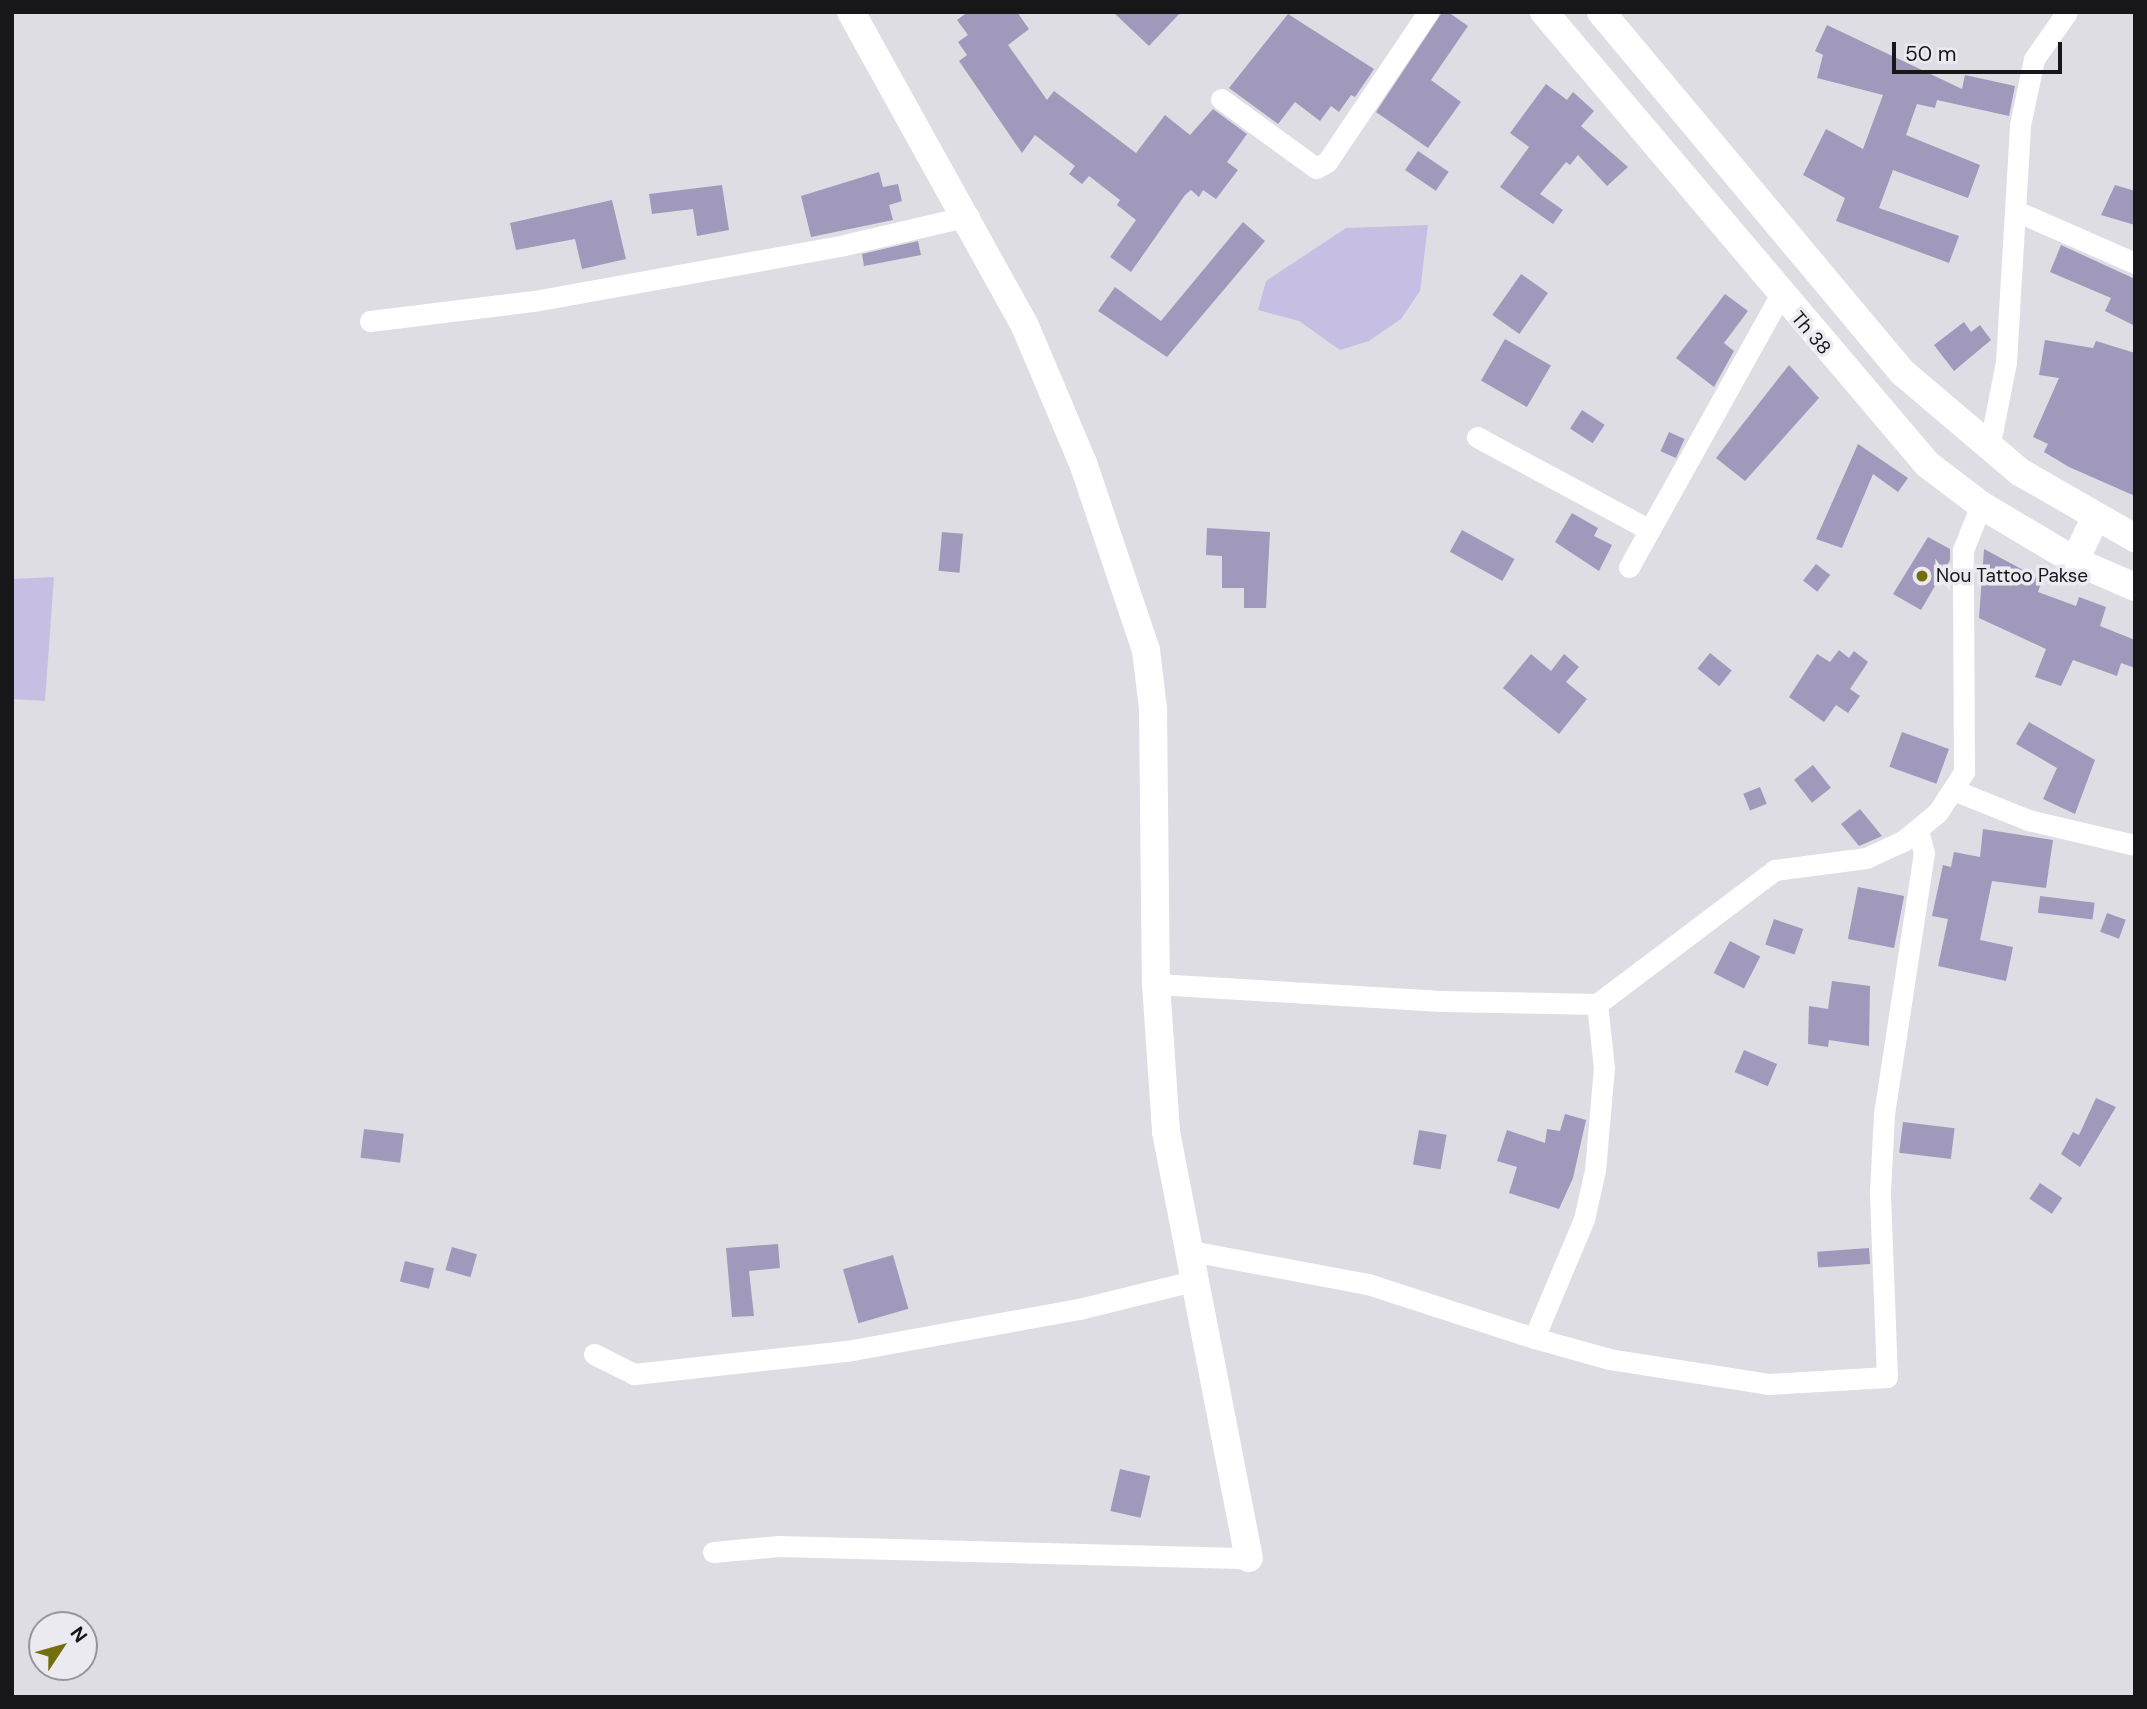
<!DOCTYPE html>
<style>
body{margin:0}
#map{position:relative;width:2147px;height:1709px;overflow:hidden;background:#dedde4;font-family:"DM Sans",sans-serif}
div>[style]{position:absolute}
.water>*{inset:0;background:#c6bfe3}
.building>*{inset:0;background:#a099bc;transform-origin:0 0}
.street>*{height:21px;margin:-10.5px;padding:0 10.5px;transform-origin:10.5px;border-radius:10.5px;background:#fff}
.secondary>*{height:28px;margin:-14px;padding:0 14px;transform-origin:14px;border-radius:14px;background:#fff}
.dots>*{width:19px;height:19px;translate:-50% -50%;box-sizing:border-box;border:4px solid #ebeaf1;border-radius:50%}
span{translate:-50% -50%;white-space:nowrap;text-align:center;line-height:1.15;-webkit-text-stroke:7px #ebeaf1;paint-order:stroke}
.street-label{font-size:19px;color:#171618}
.poi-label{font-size:19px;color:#171618}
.left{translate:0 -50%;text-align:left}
.frame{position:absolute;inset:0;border:14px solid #171618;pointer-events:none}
.north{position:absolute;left:28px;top:1611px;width:70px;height:70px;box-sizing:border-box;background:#ebeaf1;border:2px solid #96959a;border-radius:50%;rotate:54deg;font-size:19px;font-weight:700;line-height:28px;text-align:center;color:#171618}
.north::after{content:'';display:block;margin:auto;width:24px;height:32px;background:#746f0e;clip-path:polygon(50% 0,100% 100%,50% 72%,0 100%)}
.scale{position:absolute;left:1892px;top:42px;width:170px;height:32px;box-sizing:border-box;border:4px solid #171618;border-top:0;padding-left:9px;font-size:21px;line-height:24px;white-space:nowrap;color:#171618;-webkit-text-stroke:5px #ebeaf1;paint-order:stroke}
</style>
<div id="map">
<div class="water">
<i style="clip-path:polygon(1428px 225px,1420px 291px,1401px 319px,1369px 341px,1340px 350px,1299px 321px,1258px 310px,1266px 281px,1346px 228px)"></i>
<i style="clip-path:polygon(54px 577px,45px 701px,12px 699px,12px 579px)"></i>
</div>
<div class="building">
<i style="clip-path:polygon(968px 12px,1017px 12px,1029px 29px,1008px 45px,1047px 100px,1054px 91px,1136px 153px,1165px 115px,1190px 135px,1213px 109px,1247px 134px,1227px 162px,1238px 170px,1216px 199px,1203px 190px,1199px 197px,1191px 190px,1185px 195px,1131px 272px,1110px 257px,1136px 220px,1117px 205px,1120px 200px,1089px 176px,1082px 184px,1069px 174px,1075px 166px,1035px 135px,1022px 153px,959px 61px,967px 55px,958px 42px,968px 35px,957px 20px)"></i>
<i style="clip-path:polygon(1113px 12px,1181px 12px,1149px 46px)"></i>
<i style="clip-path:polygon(1448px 12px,1468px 26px,1431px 80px,1461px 102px,1428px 148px,1376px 112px,1441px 14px)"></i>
<i style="clip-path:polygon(1288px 14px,1374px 69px,1355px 97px,1351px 95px,1339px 112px,1331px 106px,1320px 121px,1295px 102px,1278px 124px,1229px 88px)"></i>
<i style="clip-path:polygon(1827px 25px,1962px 89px,1965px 75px,2015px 86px,2009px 116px,1937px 100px,1935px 108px,1917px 104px,1906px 135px,1980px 165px,1968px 198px,1893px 170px,1879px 208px,1959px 236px,1949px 263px,1836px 221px,1845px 198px,1803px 175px,1826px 129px,1863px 149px,1883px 95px,1817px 78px,1823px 55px,1815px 51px)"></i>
<i style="clip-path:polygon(1546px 84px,1567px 100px,1573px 92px,1594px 111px,1581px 126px,1628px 167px,1607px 186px,1578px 155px,1570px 165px,1566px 162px,1540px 194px,1563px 210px,1553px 224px,1500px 187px,1529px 147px,1510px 133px)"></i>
<i style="left:1418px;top:151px;width:37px;height:23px;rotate:34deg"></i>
<i style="clip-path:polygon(879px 172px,883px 187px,898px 184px,902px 201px,889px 205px,893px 220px,811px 237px,801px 196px)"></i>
<i style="clip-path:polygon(722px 185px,729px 230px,697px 236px,693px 209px,652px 214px,649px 194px)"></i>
<i style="clip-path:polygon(2115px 185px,2135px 191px,2135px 225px,2101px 215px)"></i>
<i style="clip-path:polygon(612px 200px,626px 259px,582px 269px,575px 239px,516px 250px,510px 223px)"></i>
<i style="clip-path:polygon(1243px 222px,1265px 241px,1167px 357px,1098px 311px,1115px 287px,1161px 321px)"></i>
<i style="clip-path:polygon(918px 241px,921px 255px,864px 266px,862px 254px)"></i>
<i style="clip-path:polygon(2061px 245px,2135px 279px,2135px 326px,2105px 311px,2111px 298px,2050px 272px)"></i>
<i style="left:1521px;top:274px;width:33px;height:50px;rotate:35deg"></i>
<i style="clip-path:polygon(1725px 294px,1748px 311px,1724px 343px,1734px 351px,1714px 387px,1676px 358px)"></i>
<i style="clip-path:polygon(1964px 322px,1971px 332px,1980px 325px,1991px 340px,1954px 371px,1934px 345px)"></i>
<i style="left:1505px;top:339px;width:53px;height:48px;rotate:30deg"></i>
<i style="clip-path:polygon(2045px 340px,2093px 348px,2096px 341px,2135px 353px,2135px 496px,2069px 467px,2044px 452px,2048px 444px,2033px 437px,2059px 378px,2039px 375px)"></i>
<i style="clip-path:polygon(1789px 365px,1819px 398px,1745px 481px,1716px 458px)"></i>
<i style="left:1582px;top:410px;width:27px;height:22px;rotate:33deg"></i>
<i style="left:1669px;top:432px;width:17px;height:21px;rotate:24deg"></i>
<i style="clip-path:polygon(1858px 444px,1908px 478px,1898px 492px,1873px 474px,1842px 548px,1816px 539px)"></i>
<i style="clip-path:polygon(1572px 513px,1598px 528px,1594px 536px,1612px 545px,1599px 571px,1555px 542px)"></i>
<i style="clip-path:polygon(1207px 528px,1270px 532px,1266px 608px,1244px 608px,1244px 588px,1222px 588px,1222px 556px,1206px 555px)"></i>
<i style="left:1462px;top:530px;width:60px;height:25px;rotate:29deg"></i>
<i style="left:942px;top:532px;width:21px;height:39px;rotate:5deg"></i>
<i style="clip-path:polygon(1928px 537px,1950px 549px,1950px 560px,1921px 610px,1893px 594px)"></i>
<i style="clip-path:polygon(1984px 549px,2042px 580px,2038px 592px,2076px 606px,2079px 597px,2106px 607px,2100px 626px,2135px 640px,2135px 668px,2121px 663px,2117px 676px,2073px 660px,2061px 686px,2035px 677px,2046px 649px,1979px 618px)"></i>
<i style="left:1816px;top:564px;width:18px;height:21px;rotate:38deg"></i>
<i style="clip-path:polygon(1839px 650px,1849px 658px,1854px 651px,1868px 662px,1850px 689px,1860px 696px,1848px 713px,1836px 705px,1824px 722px,1789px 697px,1817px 654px,1830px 662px)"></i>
<i style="left:1710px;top:653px;width:28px;height:20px;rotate:39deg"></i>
<i style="clip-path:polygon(1531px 654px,1551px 671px,1564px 654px,1579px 667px,1566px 682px,1587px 699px,1559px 734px,1503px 688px)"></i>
<i style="clip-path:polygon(2029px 722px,2095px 760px,2075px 814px,2043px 799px,2057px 768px,2016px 744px)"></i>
<i style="left:1902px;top:732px;width:50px;height:37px;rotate:20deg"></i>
<i style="left:1813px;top:765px;width:29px;height:24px;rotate:52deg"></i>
<i style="left:1760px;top:787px;width:18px;height:18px;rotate:68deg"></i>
<i style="clip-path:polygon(1860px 809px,1882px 836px,1859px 846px,1841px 824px)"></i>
<i style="clip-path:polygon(1983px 829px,2053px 840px,2046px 888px,1992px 881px,1980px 940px,2013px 947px,2006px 981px,1938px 966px,1948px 919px,1932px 916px,1943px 865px,1951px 867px,1954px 852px,1980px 857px)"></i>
<i style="left:1858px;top:887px;width:47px;height:53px;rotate:11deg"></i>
<i style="left:2040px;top:896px;width:55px;height:17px;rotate:7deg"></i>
<i style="left:2107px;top:913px;width:20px;height:20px;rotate:20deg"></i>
<i style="left:1774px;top:919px;width:31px;height:27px;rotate:19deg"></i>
<i style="left:1730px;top:941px;width:34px;height:36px;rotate:27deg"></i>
<i style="clip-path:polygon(1832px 981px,1870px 986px,1869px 1046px,1829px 1040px,1828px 1047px,1808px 1044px,1809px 1006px,1828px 1009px)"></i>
<i style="left:1744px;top:1050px;width:36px;height:24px;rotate:23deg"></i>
<i style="clip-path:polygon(2096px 1098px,2116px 1107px,2080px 1167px,2061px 1154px,2073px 1132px,2079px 1135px)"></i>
<i style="clip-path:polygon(1565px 1114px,1586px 1120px,1573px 1178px,1559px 1209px,1509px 1193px,1517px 1167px,1497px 1161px,1507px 1130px,1545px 1143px,1547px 1129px,1560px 1131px)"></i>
<i style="left:1903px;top:1122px;width:52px;height:31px;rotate:7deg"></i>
<i style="left:364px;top:1129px;width:40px;height:29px;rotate:7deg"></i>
<i style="left:1419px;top:1130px;width:28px;height:35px;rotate:10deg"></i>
<i style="left:2040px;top:1183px;width:27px;height:19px;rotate:34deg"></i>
<i style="clip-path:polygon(778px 1244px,780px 1268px,749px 1271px,754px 1316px,732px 1317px,726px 1248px)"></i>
<i style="left:452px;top:1247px;width:26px;height:24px;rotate:16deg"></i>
<i style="left:1869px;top:1248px;width:16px;height:52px;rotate:86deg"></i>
<i style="left:893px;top:1255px;width:56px;height:52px;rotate:74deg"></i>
<i style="left:405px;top:1261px;width:30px;height:21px;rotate:14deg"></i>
<i style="left:1120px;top:1469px;width:31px;height:43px;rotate:13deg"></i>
</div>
<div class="street">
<i style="left:1221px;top:99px;width:117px;rotate:36deg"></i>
<i style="left:1316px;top:168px;width:13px;rotate:-29deg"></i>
<i style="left:1327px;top:162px;width:181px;rotate:-56deg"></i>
<i style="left:2016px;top:211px;width:130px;rotate:23.6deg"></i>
<i style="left:370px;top:321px;width:165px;rotate:-7deg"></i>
<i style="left:534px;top:301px;width:315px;rotate:-10.2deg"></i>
<i style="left:844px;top:245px;width:128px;rotate:-13.1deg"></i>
<i style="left:1477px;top:437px;width:196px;rotate:28.3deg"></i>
<i style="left:1989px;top:448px;width:88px;rotate:-78.8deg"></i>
<i style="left:2006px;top:362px;width:237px;rotate:-86.6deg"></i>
<i style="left:2020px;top:125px;width:67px;rotate:-78deg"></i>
<i style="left:2034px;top:59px;width:57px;rotate:-54.9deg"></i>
<i style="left:1629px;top:567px;width:310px;rotate:-60.9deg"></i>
<i style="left:1956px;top:791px;width:78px;rotate:21.9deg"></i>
<i style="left:2028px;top:820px;width:110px;rotate:13.2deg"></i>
<i style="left:1156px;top:984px;width:286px;rotate:3.4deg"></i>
<i style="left:1441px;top:1001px;width:156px;rotate:1.1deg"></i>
<i style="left:1597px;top:1004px;width:223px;rotate:-37deg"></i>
<i style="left:1775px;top:870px;width:92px;rotate:-7.5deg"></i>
<i style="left:1866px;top:858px;width:41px;rotate:-24.7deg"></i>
<i style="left:1903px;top:841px;width:45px;rotate:-39.6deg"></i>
<i style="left:1938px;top:812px;width:48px;rotate:-57deg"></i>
<i style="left:1964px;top:772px;width:222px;rotate:-90.3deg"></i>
<i style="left:1963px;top:550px;width:48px;rotate:-68.2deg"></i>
<i style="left:1191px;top:1251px;width:180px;rotate:10.6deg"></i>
<i style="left:1368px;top:1284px;width:175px;rotate:18deg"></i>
<i style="left:1534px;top:1338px;width:129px;rotate:-67.2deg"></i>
<i style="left:1584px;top:1219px;width:50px;rotate:-77.3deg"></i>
<i style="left:1595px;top:1170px;width:102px;rotate:-85deg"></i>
<i style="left:1604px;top:1068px;width:64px;rotate:-96.2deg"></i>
<i style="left:1534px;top:1338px;width:78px;rotate:15.6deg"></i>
<i style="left:1609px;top:1359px;width:161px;rotate:8.9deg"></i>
<i style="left:1768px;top:1384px;width:119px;rotate:-3.4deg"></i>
<i style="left:1887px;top:1377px;width:186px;rotate:-92.2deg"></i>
<i style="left:1880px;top:1191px;width:77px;rotate:-87deg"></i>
<i style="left:1884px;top:1114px;width:264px;rotate:-81.3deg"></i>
<i style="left:1924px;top:853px;width:24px;rotate:-105deg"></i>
<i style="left:594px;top:1354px;width:45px;rotate:26.6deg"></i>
<i style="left:634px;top:1374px;width:214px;rotate:-6.2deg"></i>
<i style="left:847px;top:1351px;width:236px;rotate:-10.3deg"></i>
<i style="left:1079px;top:1309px;width:122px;rotate:-13.8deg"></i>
<i style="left:713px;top:1552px;width:66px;rotate:-5.2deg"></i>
<i style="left:779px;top:1546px;width:470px;rotate:1.5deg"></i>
</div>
<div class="secondary">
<i style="left:851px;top:12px;width:359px;rotate:61deg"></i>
<i style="left:1025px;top:326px;width:149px;rotate:67.1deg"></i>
<i style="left:1083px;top:463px;width:197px;rotate:71.4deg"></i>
<i style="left:1146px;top:650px;width:59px;rotate:83.2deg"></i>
<i style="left:1153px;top:709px;width:275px;rotate:89.4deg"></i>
<i style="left:1156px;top:984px;width:148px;rotate:86.1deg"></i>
<i style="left:1166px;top:1132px;width:434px;rotate:79deg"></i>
<i style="left:1544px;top:12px;width:592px;rotate:49.72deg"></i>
<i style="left:1927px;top:464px;width:68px;rotate:37.2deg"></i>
<i style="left:1981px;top:505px;width:109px;rotate:30.8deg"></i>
<i style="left:2075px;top:561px;width:65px;rotate:23.4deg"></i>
<i style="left:1601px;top:12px;width:469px;rotate:50.1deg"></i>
<i style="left:1902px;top:372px;width:155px;rotate:40.3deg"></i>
<i style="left:2020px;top:472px;width:133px;rotate:29.9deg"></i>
<i style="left:2075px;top:561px;width:47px;rotate:-65.1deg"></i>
</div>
<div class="dots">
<i style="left:1922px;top:576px;background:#746f0e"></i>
</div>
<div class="street-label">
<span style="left:1811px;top:333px;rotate:50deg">Th 38</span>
</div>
<div class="poi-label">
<span class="left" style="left:1936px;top:576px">Nou Tattoo Pakse</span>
</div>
<div class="frame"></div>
<div class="north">N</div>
<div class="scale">50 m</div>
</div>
